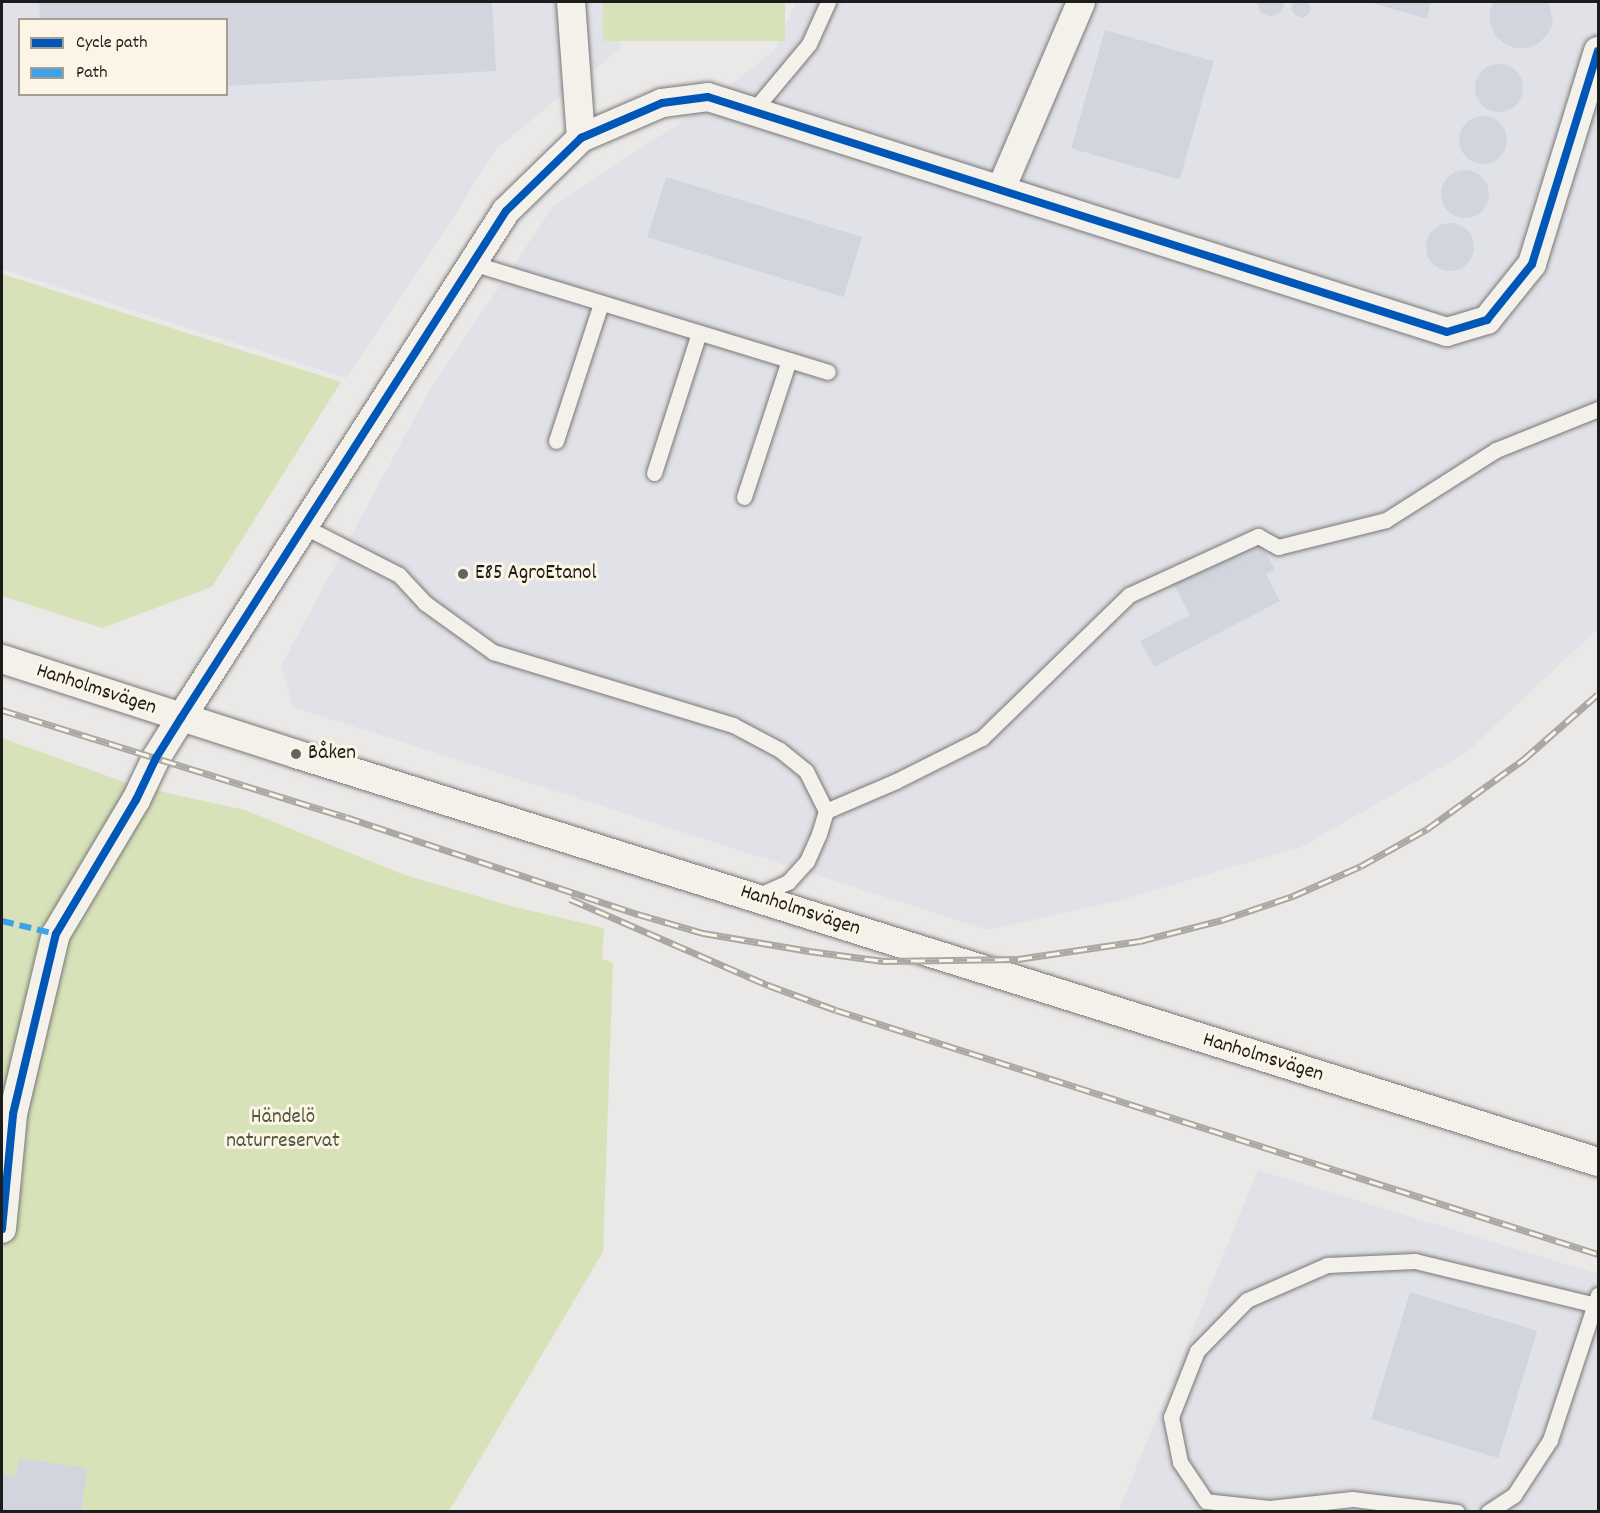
<!DOCTYPE html>
<meta charset="utf-8">
<style>
body{margin:0}
#map{position:relative;width:1600px;height:1513px;overflow:hidden;background:#ebe9e7;font-family:Dekko,sans-serif}
div>[style]{position:absolute}
.built>*{inset:0;background:#e1e1e8}
.green>*{inset:0;background:#d7e2b8;transform-origin:0 0}
.building>*{inset:0;background:#d3d5de;transform-origin:0 0}
.round{border-radius:50%}
.roads{filter:drop-shadow(0 0 2px #797877) drop-shadow(0 0 2px #797877)}
.lane>*{height:15px;margin:-7.5px;padding:0 7.5px;transform-origin:7.5px;border-radius:7.5px;background:#f4f1eb}
.street>*{height:28px;margin:-14px;padding:0 14px;transform-origin:14px;border-radius:14px;background:#f4f1eb}
.rail>*{height:7px;margin-top:-3.5px;transform-origin:0;background:repeating-linear-gradient(90deg,#fcf5e5 0 14px,#aaa8a5 0 28px);box-sizing:border-box;border-block:2px solid #aaa8a5}
.quiet>*{height:6px;margin-top:-3px;transform-origin:0;background:repeating-linear-gradient(90deg,#3da2ea 0 12px,transparent 0 18px)}
.cycleway>*{height:8px;margin:-4px;padding:0 4px;transform-origin:4px;border-radius:4px;background:#0057b8}
.dots>*{width:16px;height:16px;translate:-50% -50%;box-sizing:border-box;border:3px solid #fcf5e5;border-radius:50%}
span{translate:-50% -50%;white-space:nowrap;text-align:center;line-height:1.15;-webkit-text-stroke:6px #fcf5e5;paint-order:stroke}
.poi-label{font-size:21px;color:#1c1c1c}
.left{translate:0 -50%;text-align:left}
.street-label{font-size:21px;color:#1c1c1c}
.park-label{font-size:21px;color:#4f563f}
.frame{position:absolute;inset:0;border:3px solid #1c1c1c;pointer-events:none}
.legend{position:absolute;left:18px;top:18px;width:210px;height:78px;box-sizing:border-box;background:#fcf5e5;border:2px solid #a29e95;margin:0;padding:8px 10px;list-style:none;font-size:18px;color:#1c1c1c}
.legend li{display:flex;align-items:center;gap:12px;height:30px}
.legend b{width:30px;border:2px solid #a29e95}
</style>
<div id="map">
<div class="built">
<i style="clip-path:polygon(evenodd,2px 2px,617px 2px,620px 48px,496px 149px,428px 257px,346px 378px,2px 269px,2px 2px,20px 20px,226px 20px,226px 94px,20px 94px,20px 20px)"></i>
<i style="clip-path:polygon(796px 2px,1598px 2px,1598px 628px,1466px 753px,1301px 847px,1121px 900px,988px 930px,293px 707px,281px 666px,428px 393px,554px 205px,689px 117px,774px 51px)"></i>
<i style="clip-path:polygon(1258px 1170px,1598px 1274px,1598px 1511px,1118px 1512px)"></i>
</div>
<div class="green">
<i style="left:603px;top:2px;width:182px;height:39px"></i>
<i style="clip-path:polygon(2px 274px,341px 382px,212px 587px,102px 628px,2px 596px)"></i>
<i style="clip-path:polygon(2px 738px,135px 786px,245px 810px,402px 874px,507px 905px,604px 928px,602px 959px,613px 963px,603px 1252px,449px 1511px,2px 1511px)"></i>
</div>
<div class="building">
<i style="clip-path:polygon(39px 2px,492px 2px,496px 71px,226px 86px,226px 20px,40px 20px)"></i>
<i style="clip-path:polygon(1257px 2px,1285px 2px,1281px 12px,1271px 17px,1261px 13px)"></i>
<i style="clip-path:polygon(1294px 2px,1308px 2px,1311px 8px,1309px 14px,1302px 18px,1295px 15px,1291px 9px)"></i>
<i style="clip-path:polygon(1369px 2px,1431px 2px,1427px 19px)"></i>
<i style="clip-path:polygon(1494px 2px,1549px 2px,1553px 23px,1548px 34px,1539px 43px,1528px 48px,1515px 48px,1504px 43px,1495px 35px,1490px 23px,1490px 10px)"></i>
<i style="left:1105px;top:30px;width:113px;height:123px;rotate:16deg"></i>
<i class="round" style="left:1475px;top:64px;width:48px;height:48px"></i>
<i class="round" style="left:1459px;top:116px;width:48px;height:48px"></i>
<i class="round" style="left:1441px;top:170px;width:48px;height:48px"></i>
<i style="left:666px;top:177px;width:205px;height:63px;rotate:17deg"></i>
<i class="round" style="left:1426px;top:223px;width:48px;height:48px"></i>
<i style="clip-path:polygon(1258px 536px,1275px 570px,1266px 574px,1280px 601px,1154px 667px,1140px 641px,1190px 615px,1172px 581px)"></i>
<i style="left:1410px;top:1292px;width:133px;height:133px;rotate:17deg"></i>
<i style="clip-path:polygon(19px 1458px,87px 1468px,81px 1512px,2px 1512px,2px 1474px,16px 1476px)"></i>
</div>
<div class="roads">
<div class="lane">
<i style="left:753px;top:111px;width:87px;rotate:-50.1deg"></i>
<i style="left:809px;top:44px;width:46px;rotate:-65.7deg"></i>
<i style="left:472px;top:263px;width:372px;rotate:17deg"></i>
<i style="left:556px;top:441px;width:145px;rotate:-71.9deg"></i>
<i style="left:654px;top:473px;width:147px;rotate:-72.2deg"></i>
<i style="left:744px;top:497px;width:144px;rotate:-71.8deg"></i>
<i style="left:303px;top:526px;width:108px;rotate:27deg"></i>
<i style="left:399px;top:575px;width:38px;rotate:47deg"></i>
<i style="left:425px;top:603px;width:84px;rotate:35.8deg"></i>
<i style="left:493px;top:652px;width:251px;rotate:16.9deg"></i>
<i style="left:733px;top:725px;width:53px;rotate:28deg"></i>
<i style="left:780px;top:750px;width:33px;rotate:39deg"></i>
<i style="left:806px;top:771px;width:45px;rotate:63.4deg"></i>
<i style="left:826px;top:811px;width:24px;rotate:107deg"></i>
<i style="left:819px;top:834px;width:30px;rotate:114deg"></i>
<i style="left:807px;top:861px;width:28px;rotate:132deg"></i>
<i style="left:788px;top:882px;width:35px;rotate:156deg"></i>
<i style="left:826px;top:811px;width:76px;rotate:-23.2deg"></i>
<i style="left:896px;top:781px;width:96px;rotate:-26.6deg"></i>
<i style="left:982px;top:738px;width:205px;rotate:-44.2deg"></i>
<i style="left:1129px;top:595px;width:142px;rotate:-24.6deg"></i>
<i style="left:1258px;top:536px;width:23px;rotate:29deg"></i>
<i style="left:1278px;top:547px;width:111px;rotate:-14deg"></i>
<i style="left:1386px;top:520px;width:130px;rotate:-32.5deg"></i>
<i style="left:1496px;top:450px;width:110px;rotate:-21.9deg"></i>
<i style="left:1457px;top:1512px;width:106px;rotate:-172.9deg"></i>
<i style="left:1352px;top:1499px;width:83px;rotate:173.8deg"></i>
<i style="left:1269px;top:1508px;width:63px;rotate:-173.7deg"></i>
<i style="left:1206px;top:1501px;width:47px;rotate:-123.7deg"></i>
<i style="left:1180px;top:1462px;width:46px;rotate:-101.3deg"></i>
<i style="left:1171px;top:1417px;width:71px;rotate:-68.5deg"></i>
<i style="left:1197px;top:1351px;width:71px;rotate:-45.6deg"></i>
<i style="left:1247px;top:1300px;width:87px;rotate:-23.6deg"></i>
<i style="left:1327px;top:1265px;width:88px;rotate:-2.6deg"></i>
<i style="left:1415px;top:1261px;width:185px;rotate:13.7deg"></i>
<i style="left:1488px;top:1512px;width:31px;rotate:-33deg"></i>
<i style="left:1514px;top:1495px;width:66px;rotate:-56.8deg"></i>
<i style="left:1550px;top:1440px;width:153px;rotate:-71.7deg"></i>
</div>
<div class="street">
<i style="left:571px;top:2px;width:136px;rotate:85.8deg"></i>
<i style="left:1001px;top:189px;width:203px;rotate:-66.8deg"></i>
<i style="left:2px;top:659px;width:309px;rotate:17.9deg"></i>
<i style="left:296px;top:754px;width:1364px;rotate:17.4deg"></i>
<i style="left:2px;top:1229px;width:116px;rotate:-84.5deg"></i>
<i style="left:13px;top:1114px;width:185px;rotate:-76.6deg"></i>
<i style="left:56px;top:934px;width:156px;rotate:-59.2deg"></i>
<i style="left:136px;top:800px;width:47px;rotate:-64.5deg"></i>
<i style="left:156px;top:758px;width:47px;rotate:-58deg"></i>
<i style="left:181px;top:718px;width:602px;rotate:-57.34deg"></i>
<i style="left:506px;top:211px;width:105px;rotate:-44.2deg"></i>
<i style="left:581px;top:138px;width:88px;rotate:-23.4deg"></i>
<i style="left:662px;top:103px;width:46px;rotate:-7.4deg"></i>
<i style="left:708px;top:97px;width:775px;rotate:17.64deg"></i>
<i style="left:1447px;top:332px;width:42px;rotate:-16.7deg"></i>
<i style="left:1487px;top:320px;width:72px;rotate:-51.2deg"></i>
<i style="left:1532px;top:264px;width:223px;rotate:-72.8deg"></i>
</div>
</div>
<div class="rail">
<i style="left:2px;top:710px;width:360px;rotate:17.3deg"></i>
<i style="left:346px;top:817px;width:308px;rotate:18.4deg"></i>
<i style="left:638px;top:914px;width:68px;rotate:16.3deg"></i>
<i style="left:703px;top:933px;width:108px;rotate:9.6deg"></i>
<i style="left:809px;top:951px;width:75px;rotate:7.7deg"></i>
<i style="left:883px;top:961px;width:135px;rotate:-0.8deg"></i>
<i style="left:1018px;top:959px;width:123px;rotate:-8.4deg"></i>
<i style="left:1140px;top:941px;width:85px;rotate:-14.4deg"></i>
<i style="left:1222px;top:920px;width:75px;rotate:-18.7deg"></i>
<i style="left:1293px;top:896px;width:74px;rotate:-23.8deg"></i>
<i style="left:1361px;top:866px;width:76px;rotate:-29.3deg"></i>
<i style="left:1427px;top:829px;width:120px;rotate:-35.8deg"></i>
<i style="left:1524px;top:759px;width:98px;rotate:-41.3deg"></i>
<i style="left:570px;top:899px;width:216px;rotate:23.5deg"></i>
<i style="left:768px;top:985px;width:72px;rotate:20.2deg"></i>
<i style="left:836px;top:1010px;width:800px;rotate:17.76deg"></i>
</div>
<div class="quiet">
<i style="left:2px;top:921px;width:56px;rotate:13.5deg"></i>
</div>
<div class="cycleway">
<i style="left:2px;top:1229px;width:116px;rotate:-84.5deg"></i>
<i style="left:13px;top:1114px;width:185px;rotate:-76.6deg"></i>
<i style="left:56px;top:934px;width:156px;rotate:-59.2deg"></i>
<i style="left:136px;top:800px;width:47px;rotate:-64.5deg"></i>
<i style="left:156px;top:758px;width:47px;rotate:-58deg"></i>
<i style="left:181px;top:718px;width:602px;rotate:-57.34deg"></i>
<i style="left:506px;top:211px;width:105px;rotate:-44.2deg"></i>
<i style="left:581px;top:138px;width:88px;rotate:-23.4deg"></i>
<i style="left:662px;top:103px;width:46px;rotate:-7.4deg"></i>
<i style="left:708px;top:97px;width:775px;rotate:17.64deg"></i>
<i style="left:1447px;top:332px;width:42px;rotate:-16.7deg"></i>
<i style="left:1487px;top:320px;width:72px;rotate:-51.2deg"></i>
<i style="left:1532px;top:264px;width:223px;rotate:-72.8deg"></i>
</div>
<div class="dots">
<i style="left:463px;top:574px;background:#646463"></i>
<i style="left:296px;top:754px;background:#646463"></i>
</div>
<div class="poi-label">
<span class="left" style="left:475px;top:574px">E85 AgroEtanol</span>
<span class="left" style="left:308px;top:754px">Båken</span>
</div>
<div class="street-label">
<span style="left:96px;top:690px;rotate:18deg">Hanholmsvägen</span>
<span style="left:800px;top:911px;rotate:18deg">Hanholmsvägen</span>
<span style="left:1263px;top:1058px;rotate:17deg">Hanholmsvägen</span>
</div>
<div class="park-label">
<span style="left:283px;top:1130px">Händelö<br>naturreservat</span>
</div>
<div class="frame"></div>
<ul class="legend">
<li><b style="height:8px;background:#0057b8"></b>Cycle path</li>
<li><b style="height:8px;background:#3da2ea"></b>Path</li>
</ul>
</div>
